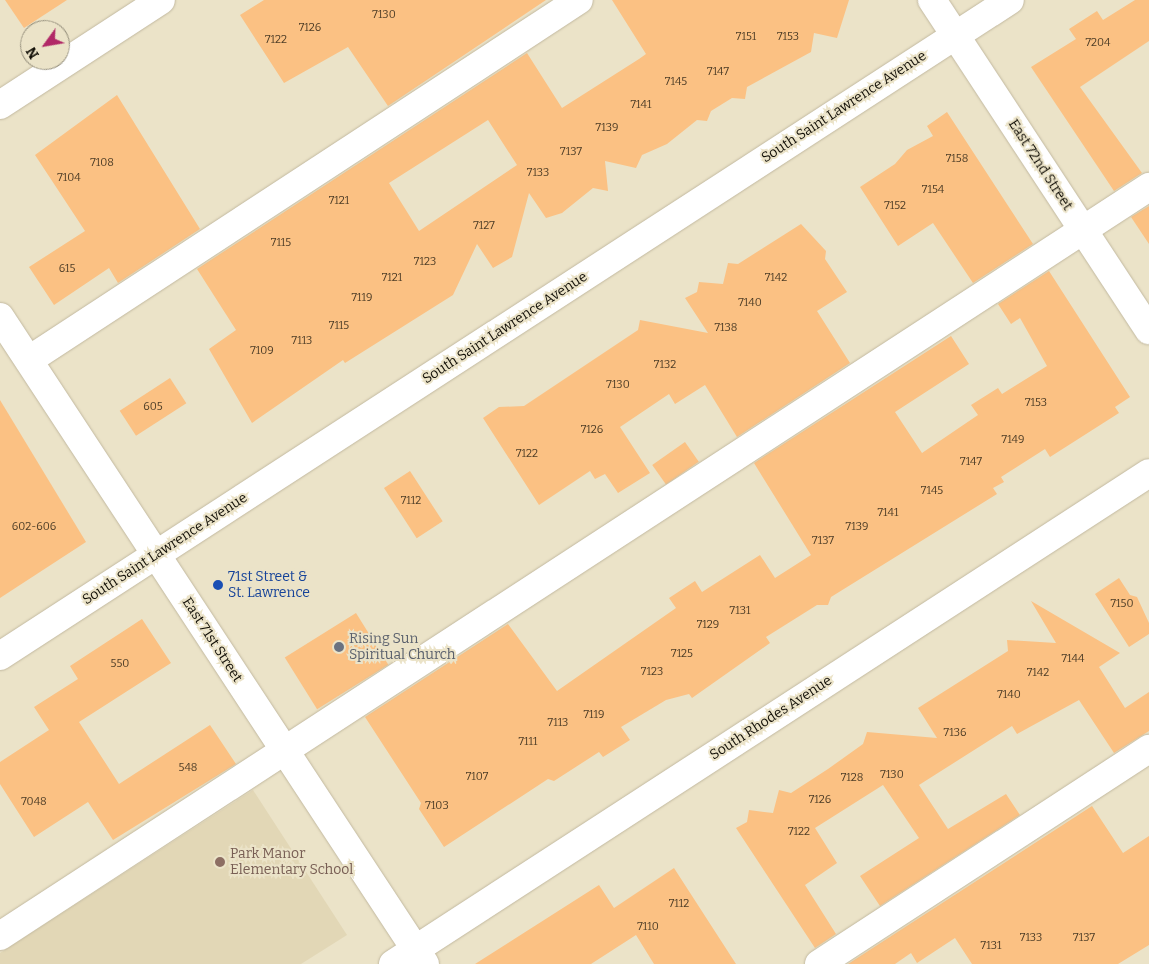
<!DOCTYPE html>
<style>
body{margin:0}
#map{position:relative;width:1149px;height:964px;overflow:hidden;background:#ebe3c8;font-family:Bitter,serif}
div>[style]{position:absolute}
.built>*{inset:0;background:#e2d7b6}
.building>*{inset:0;background:#fbc183;transform-origin:0 0}
.roads{filter:drop-shadow(0 0 1px #c2b9a0) drop-shadow(0 0 1px #c2b9a0)}
.minor>*{height:28px;margin:-14px;padding:0 14px;transform-origin:14px;border-radius:14px;background:#fff}
.major>*{height:28px;margin:-14px;padding:0 14px;transform-origin:14px;border-radius:14px;background:#fff}
.dots>*{width:14px;height:14px;translate:-50% -50%;box-sizing:border-box;border:2px solid #ebe3c8;border-radius:50%}
span{translate:-50% -50%;white-space:nowrap;text-align:center;line-height:1.15;-webkit-text-stroke:4px #ebe3c8;paint-order:stroke}
.number-label{font-size:11px;color:#4c3c26}
.number-label span{-webkit-text-stroke-width:0}
.street-label{font-size:14px;color:#120f07}
.transit-label{font-size:14px;color:#164399}
.left{translate:0 -50%;text-align:left}
.worship-label{font-size:14px;color:#5b616d}
.education-label{font-size:14px;color:#785e54}
.north{position:absolute;left:20px;top:20px;width:50px;height:50px;box-sizing:border-box;background:#ebe3c8;border:1px solid #948e7b;border-radius:50%;rotate:238deg;font-size:14px;font-weight:700;line-height:20px;text-align:center;color:#120f07}
.north::after{content:'';display:block;margin:auto;width:18px;height:22px;background:#b12867;clip-path:polygon(50% 0,100% 100%,50% 72%,0 100%)}
</style>
<div id="map">
<div class="built">
<i style="clip-path:polygon(253px 790px,347px 935px,301px 964px,0 964px,0 953px)"></i>
</div>
<div class="building">
<i style="clip-path:polygon(5px 0,67px 0,24px 28px)"></i>
<i style="clip-path:polygon(264px 0,546px 0,388px 106px,348px 47px,284px 83px,240px 15px)"></i>
<i style="clip-path:polygon(evenodd,612px 0,849px 0,837px 38px,814px 33px,811px 52px,747px 87px,745px 99px,732px 98px,711px 111px,707px 121px,697px 120px,667px 144px,642px 155px,636px 168px,605px 161px,608px 191px,593px 188px,562px 213px,546px 218px,529px 193px,512px 257px,493px 268px,477px 244px,453px 295px,345px 363px,343px 360px,252px 423px,209px 349px,236px 330px,197px 269px,527px 53px,562px 108px,639px 59px,646px 54px,612px 0,488px 120px,517px 165px,419px 231px,389px 183px,488px 120px)"></i>
<i style="clip-path:polygon(1135px 0,1149px 0,1149px 41px,1080px 87px,1142px 173px,1114px 191px,1031px 67px,1076px 39px,1069px 29px,1097px 11px,1103px 20px)"></i>
<i style="clip-path:polygon(117px 95px,200px 229px,118px 283px,109px 268px,54px 305px,29px 267px,85px 231px,35px 155px)"></i>
<i style="clip-path:polygon(947px 112px,1033px 244px,973px 283px,933px 223px,898px 246px,860px 187px,895px 164px,907px 150px,933px 136px,927px 126px)"></i>
<i style="clip-path:polygon(1149px 206px,1149px 244px,1131px 217px)"></i>
<i style="clip-path:polygon(801px 224px,826px 251px,825px 259px,847px 292px,817px 311px,850px 363px,737px 437px,705px 385px,675px 404px,669px 394px,620px 427px,650px 473px,618px 493px,605px 474px,595px 479px,590px 471px,539px 505px,483px 418px,499px 407px,524px 406px,638px 330px,640px 320px,708px 333px,685px 298px,697px 292px,699px 282px,723px 284px,728px 263px,738px 264px)"></i>
<i style="clip-path:polygon(1049px 271px,1130px 397px,1115px 407px,1119px 413px,1050px 457px,1045px 449px,1001px 477px,1004px 482px,993px 488px,997px 494px,831px 597px,828px 605px,817px 605px,766px 637px,770px 643px,692px 698px,689px 694px,666px 700px,621px 727px,630px 740px,603px 757px,599px 752px,554px 781px,548px 779px,444px 847px,419px 809px,421px 803px,365px 717px,508px 624px,557px 691px,676px 608px,669px 598px,695px 581px,702px 592px,760px 555px,775px 578px,811px 555px,754px 463px,951px 336px,969px 364px,895px 412px,922px 453px,978px 415px,971px 405px,998px 388px,1002px 394px,1047px 366px,1020px 318px,1011px 324px,998px 304px)"></i>
<i style="left:170px;top:378px;width:30px;height:60px;rotate:57deg"></i>
<i style="clip-path:polygon(0 400px,86px 542px,0 598px)"></i>
<i style="left:685px;top:442px;width:24px;height:40px;rotate:55deg"></i>
<i style="left:410px;top:471px;width:60px;height:31px;rotate:57deg"></i>
<i style="clip-path:polygon(1119px 578px,1130px 595px,1137px 597px,1149px 623px,1149px 634px,1129px 647px,1095px 594px)"></i>
<i style="clip-path:polygon(1031px 601px,1120px 653px,1099px 667px,1125px 708px,1149px 692px,1149px 731px,1114px 753px,1079px 700px,1017px 734px,1012px 726px,919px 785px,948px 829px,1006px 794px,1020px 815px,880px 906px,860px 876px,919px 838px,883px 785px,815px 828px,837px 863px,805px 885px,836px 934px,815px 948px,736px 828px,747px 822px,749px 810px,773px 813px,779px 790px,791px 793px,828px 769px,863px 744px,867px 732px,937px 738px,918px 708px,1008px 651px,1007px 640px,1056px 643px)"></i>
<i style="left:356px;top:613px;width:61px;height:84px;rotate:58deg"></i>
<i style="clip-path:polygon(142px 619px,171px 663px,79px 722px,119px 784px,210px 725px,236px 764px,113px 840px,88px 802px,34px 837px,0 784px,0 762px,49px 730px,34px 707px,78px 679px,70px 666px)"></i>
<i style="clip-path:polygon(1092px 806px,1123px 853px,1149px 836px,1149px 945px,1118px 964px,972px 964px,955px 938px,917px 963px,911px 953px,895px 964px,848px 964px)"></i>
<i style="clip-path:polygon(674px 868px,736px 964px,654px 964px,636px 935px,591px 964px,475px 964px,599px 885px,614px 908px)"></i>
</div>
<div class="roads">
<div class="minor">
<i style="left:932px;top:0;width:395px;rotate:56.7deg"></i>
<i style="left:0;top:105px;width:192px;rotate:-33.1deg"></i>
<i style="left:29px;top:360px;width:657px;rotate:-33.21deg"></i>
<i style="left:0;top:656px;width:1204px;rotate:-33deg"></i>
<i style="left:0;top:936px;width:1372px;rotate:-33.1deg"></i>
<i style="left:393px;top:964px;width:901px;rotate:-33deg"></i>
<i style="left:819px;top:964px;width:394px;rotate:-33.1deg"></i>
</div>
<div class="major">
<i style="left:0;top:317px;width:774px;rotate:56.7deg"></i>
</div>
</div>
<div class="dots">
<i style="left:218px;top:585px;background:#1a4fb4"></i>
<i style="left:339px;top:647px;background:#6b7280"></i>
<i style="left:220px;top:862px;background:#8d6e63"></i>
</div>
<div class="number-label">
<span style="left:384px;top:15px">7130</span>
<span style="left:310px;top:28px">7126</span>
<span style="left:746px;top:37px">7151</span>
<span style="left:788px;top:37px">7153</span>
<span style="left:276px;top:40px">7122</span>
<span style="left:1098px;top:43px">7204</span>
<span style="left:718px;top:72px">7147</span>
<span style="left:676px;top:82px">7145</span>
<span style="left:641px;top:105px">7141</span>
<span style="left:607px;top:128px">7139</span>
<span style="left:571px;top:152px">7137</span>
<span style="left:957px;top:159px">7158</span>
<span style="left:102px;top:163px">7108</span>
<span style="left:538px;top:173px">7133</span>
<span style="left:69px;top:178px">7104</span>
<span style="left:933px;top:190px">7154</span>
<span style="left:339px;top:201px">7121</span>
<span style="left:895px;top:206px">7152</span>
<span style="left:484px;top:226px">7127</span>
<span style="left:281px;top:243px">7115</span>
<span style="left:425px;top:262px">7123</span>
<span style="left:67px;top:269px">615</span>
<span style="left:392px;top:278px">7121</span>
<span style="left:776px;top:278px">7142</span>
<span style="left:362px;top:298px">7119</span>
<span style="left:750px;top:303px">7140</span>
<span style="left:339px;top:326px">7115</span>
<span style="left:726px;top:328px">7138</span>
<span style="left:302px;top:341px">7113</span>
<span style="left:262px;top:351px">7109</span>
<span style="left:665px;top:365px">7132</span>
<span style="left:618px;top:385px">7130</span>
<span style="left:1036px;top:403px">7153</span>
<span style="left:153px;top:407px">605</span>
<span style="left:592px;top:430px">7126</span>
<span style="left:1013px;top:440px">7149</span>
<span style="left:527px;top:454px">7122</span>
<span style="left:971px;top:462px">7147</span>
<span style="left:932px;top:491px">7145</span>
<span style="left:411px;top:501px">7112</span>
<span style="left:888px;top:513px">7141</span>
<span style="left:34px;top:527px">602-606</span>
<span style="left:857px;top:527px">7139</span>
<span style="left:823px;top:541px">7137</span>
<span style="left:1122px;top:604px">7150</span>
<span style="left:740px;top:611px">7131</span>
<span style="left:708px;top:625px">7129</span>
<span style="left:682px;top:654px">7125</span>
<span style="left:1073px;top:659px">7144</span>
<span style="left:120px;top:664px">550</span>
<span style="left:652px;top:672px">7123</span>
<span style="left:1038px;top:673px">7142</span>
<span style="left:1009px;top:695px">7140</span>
<span style="left:594px;top:715px">7119</span>
<span style="left:558px;top:723px">7113</span>
<span style="left:955px;top:733px">7136</span>
<span style="left:528px;top:742px">7111</span>
<span style="left:188px;top:768px">548</span>
<span style="left:892px;top:775px">7130</span>
<span style="left:477px;top:777px">7107</span>
<span style="left:852px;top:778px">7128</span>
<span style="left:820px;top:800px">7126</span>
<span style="left:34px;top:802px">7048</span>
<span style="left:437px;top:806px">7103</span>
<span style="left:799px;top:832px">7122</span>
<span style="left:679px;top:904px">7112</span>
<span style="left:648px;top:927px">7110</span>
<span style="left:1031px;top:938px">7133</span>
<span style="left:1084px;top:938px">7137</span>
<span style="left:991px;top:946px">7131</span>
</div>
<div class="street-label">
<span style="left:844px;top:107px;rotate:-33deg">South Saint Lawrence Avenue</span>
<span style="left:1040px;top:165px;rotate:57deg">East 72nd Street</span>
<span style="left:505px;top:328px;rotate:-33deg">South Saint Lawrence Avenue</span>
<span style="left:165px;top:549px;rotate:-33deg">South Saint Lawrence Avenue</span>
<span style="left:212px;top:640px;rotate:57deg">East 71st Street</span>
<span style="left:771px;top:718px;rotate:-33deg">South Rhodes Avenue</span>
</div>
<div class="transit-label">
<span class="left" style="left:228px;top:585px">71st Street &amp;<br>St. Lawrence</span>
</div>
<div class="worship-label">
<span class="left" style="left:349px;top:647px">Rising Sun<br>Spiritual Church</span>
</div>
<div class="education-label">
<span class="left" style="left:230px;top:862px">Park Manor<br>Elementary School</span>
</div>
<div class="north">N</div>
</div>
